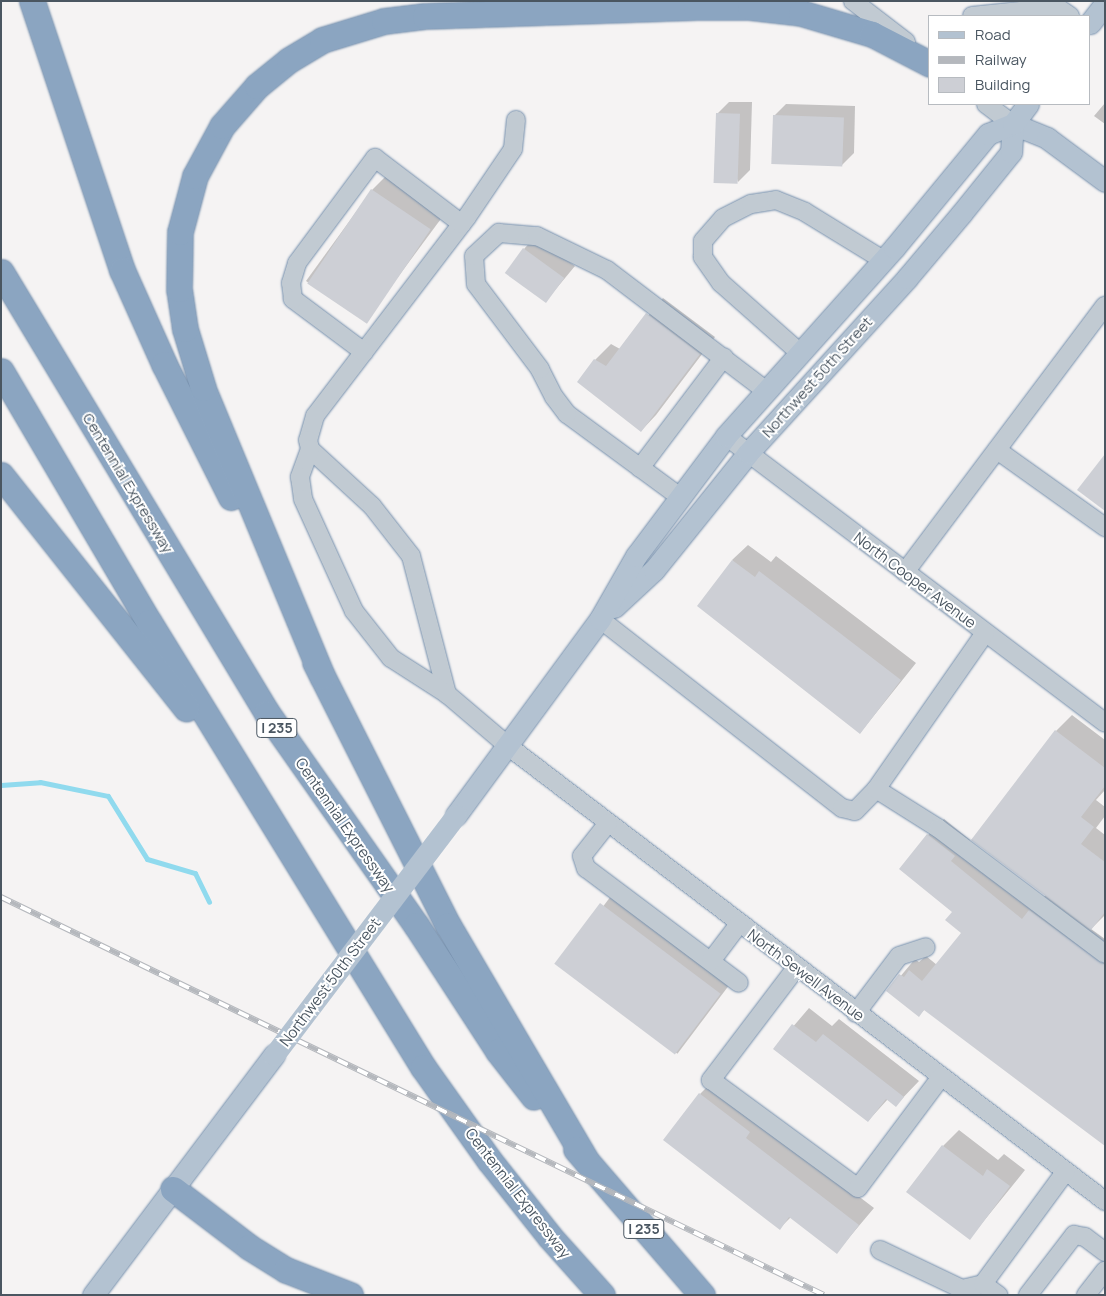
<!DOCTYPE html>
<style>
body{margin:0}
#map{position:relative;width:1106px;height:1296px;overflow:hidden;background:#f5f3f3;font-family:Manrope,sans-serif}
div>[style]{position:absolute}
.shadow>*{inset:0;background:#0003;transform-origin:0 0}
.stream>*{height:5px;margin:-2.5px;padding:0 2.5px;transform-origin:2.5px;border-radius:2.5px;background:#90daee}
.building>*{inset:0;background:#cdcfd5;transform-origin:0 0}
.roads{filter:drop-shadow(0 0 1px #7690ad) drop-shadow(0 0 1px #7690ad)}
.minor>*{height:18px;margin:-9px;padding:0 9px;transform-origin:9px;border-radius:9px;background:#c1cad2}
.major>*{height:21px;margin:-10.5px;padding:0 10.5px;transform-origin:10.5px;border-radius:10.5px;background:#b3c2d1}
.highway>*{height:25px;margin:-12.5px;padding:0 12.5px;transform-origin:12.5px;border-radius:12.5px;background:#8ba5c1}
.rail>*{height:5.5px;margin-top:-2.75px;transform-origin:0;background:repeating-linear-gradient(90deg,#fff 0 11px,#b5b8bd 0 22px);box-sizing:border-box;border-block:1px solid #b5b8bd}
.major-bridge>*{height:21px;margin:-10.5px;padding:0 10.5px;transform-origin:10.5px;border-radius:10.5px;background:#b3c2d1}
span{translate:-50% -50%;white-space:nowrap;text-align:center;line-height:1.15;-webkit-text-stroke:4px #fff;paint-order:stroke}
.shield-label span{padding:1px 4px;background:#fff;border:1px solid;border-radius:4px;-webkit-text-stroke-width:0}
.shield-label{font-size:14px;color:#4a5661;font-weight:700}
.street-label{font-size:15px;color:#4a5661}
.frame{position:absolute;inset:0;border:2px solid #4a5661;pointer-events:none}
.legend{position:absolute;left:928px;top:15px;width:162px;height:90px;box-sizing:border-box;background:#fff;border:1px solid #b7bbc0;margin:0;padding:6px 9px;list-style:none;font-size:15px;color:#4a5661}
.legend li{display:flex;align-items:center;gap:10px;height:25px}
.legend b{width:25px;border:1px solid #b7bbc0}
</style>
<div id="map">
<div class="shadow">
<i style="clip-path:polygon(729px 102px,752px 102px,750px 170px,738px 182px,717px 114px)"></i>
<i style="clip-path:polygon(1105px 103px,1105px 124px,1094px 116px)"></i>
<i style="clip-path:polygon(786px 104px,855px 106px,854px 153px,842px 165px,774px 116px)"></i>
<i style="clip-path:polygon(388px 174px,446px 212px,378px 304px,363px 320px,306px 281px,372px 190px)"></i>
<i style="clip-path:polygon(535px 237px,575px 266px,546px 301px,524px 249px)"></i>
<i style="clip-path:polygon(663px 298px,715px 337px,656px 415px,641px 431px,595px 360px,611px 344px,620px 349px)"></i>
<i style="clip-path:polygon(748px 545px,771px 562px,776px 556px,916px 663px,860px 733px,732px 560px)"></i>
<i style="clip-path:polygon(1072px 715px,1105px 740px,1105px 790px,1096px 800px,1105px 807px,1105px 816px,1096px 828px,1105px 835px,1105px 915px,1091px 929px,1105px 939px,1105px 1145px,925px 1009px,919px 1015px,888px 991px,915px 959px,919px 962px,926px 956px,937px 965px,963px 933px,928px 835px,944px 819px,970px 840px,965px 845px,1037px 903px,1046px 895px,1056px 731px)"></i>
<i style="left:617px;top:888px;width:148px;height:96px;rotate:37deg"></i>
<i style="clip-path:polygon(809px 1008px,832px 1026px,839px 1019px,919px 1081px,896px 1105px,888px 1099px,868px 1121px,774px 1049px)"></i>
<i style="clip-path:polygon(716px 1078px,760px 1121px,874px 1208px,837px 1252px,791px 1217px,780px 1228px,700px 1094px)"></i>
<i style="clip-path:polygon(959px 1130px,998px 1160px,1004px 1154px,1025px 1170px,970px 1238px,943px 1146px)"></i>
</div>
<div class="stream">
<i style="left:1px;top:785px;width:39px;rotate:-4deg"></i>
<i style="left:40px;top:782px;width:69px;rotate:11.6deg"></i>
<i style="left:108px;top:796px;width:74px;rotate:58.2deg"></i>
<i style="left:147px;top:859px;width:50px;rotate:16.3deg"></i>
<i style="left:195px;top:873px;width:32px;rotate:64deg"></i>
</div>
<div class="building">
<i style="left:716px;top:113px;width:24px;height:70px;rotate:2deg"></i>
<i style="left:773px;top:115px;width:71px;height:49px;rotate:2deg"></i>
<i style="left:371px;top:189px;width:72px;height:114px;rotate:34deg"></i>
<i style="left:523px;top:248px;width:51px;height:31px;rotate:36deg"></i>
<i style="clip-path:polygon(646px 313px,700px 354px,641px 432px,577px 382px,594px 359px,606px 366px)"></i>
<i style="clip-path:polygon(1105px 454px,1105px 511px,1077px 490px)"></i>
<i style="clip-path:polygon(732px 560px,755px 577px,759px 571px,901px 680px,860px 734px,697px 606px)"></i>
<i style="clip-path:polygon(1055px 730px,1105px 768px,1105px 786px,1081px 817px,1094px 827px,1081px 844px,1105px 862px,1105px 912px,1091px 930px,971px 840px)"></i>
<i style="clip-path:polygon(927px 834px,955px 856px,951px 861px,1022px 919px,1029px 910px,1105px 965px,1105px 1146px,924px 1010px,919px 1017px,886px 991px,899px 974px,904px 977px,909px 970px,922px 981px,961px 933px,945px 920px,952px 912px,899px 869px)"></i>
<i style="left:600px;top:903px;width:151px;height:76px;rotate:37deg"></i>
<i style="clip-path:polygon(792px 1024px,816px 1042px,823px 1034px,904px 1097px,896px 1107px,886px 1099px,868px 1122px,773px 1049px)"></i>
<i style="clip-path:polygon(699px 1093px,750px 1132px,746px 1138px,859px 1225px,837px 1254px,789px 1217px,780px 1230px,663px 1140px)"></i>
<i style="clip-path:polygon(942px 1145px,983px 1176px,987px 1169px,1010px 1186px,970px 1240px,906px 1192px)"></i>
</div>
<div class="roads">
<div class="minor">
<i style="left:853px;top:1px;width:67px;rotate:37.7deg"></i>
<i style="left:972px;top:16px;width:85px;rotate:-6deg"></i>
<i style="left:1057px;top:7px;width:16px;rotate:35deg"></i>
<i style="left:986px;top:104px;width:34px;rotate:37deg"></i>
<i style="left:516px;top:120px;width:29px;rotate:96deg"></i>
<i style="left:513px;top:149px;width:82px;rotate:124.1deg"></i>
<i style="left:467px;top:217px;width:250px;rotate:127.4deg"></i>
<i style="left:315px;top:416px;width:25px;rotate:106deg"></i>
<i style="left:308px;top:440px;width:9px;rotate:77deg"></i>
<i style="left:310px;top:449px;width:84px;rotate:42.6deg"></i>
<i style="left:372px;top:506px;width:63px;rotate:52deg"></i>
<i style="left:411px;top:556px;width:143px;rotate:75.4deg"></i>
<i style="left:447px;top:694px;width:80px;rotate:40.4deg"></i>
<i style="left:508px;top:746px;width:751px;rotate:37.31deg"></i>
<i style="left:364px;top:352px;width:89px;rotate:-143.3deg"></i>
<i style="left:293px;top:299px;width:16px;rotate:-97deg"></i>
<i style="left:291px;top:283px;width:21px;rotate:-73deg"></i>
<i style="left:297px;top:263px;width:131px;rotate:-53.4deg"></i>
<i style="left:375px;top:158px;width:109px;rotate:37.2deg"></i>
<i style="left:799px;top:352px;width:104px;rotate:-138.5deg"></i>
<i style="left:721px;top:283px;width:32px;rotate:-125deg"></i>
<i style="left:703px;top:257px;width:16px;rotate:-90deg"></i>
<i style="left:703px;top:241px;width:30px;rotate:-49deg"></i>
<i style="left:723px;top:218px;width:31px;rotate:-27deg"></i>
<i style="left:751px;top:204px;width:25px;rotate:-9deg"></i>
<i style="left:776px;top:200px;width:31px;rotate:22deg"></i>
<i style="left:805px;top:212px;width:92px;rotate:31.6deg"></i>
<i style="left:726px;top:436px;width:475px;rotate:37.1deg"></i>
<i style="left:310px;top:449px;width:30px;rotate:110deg"></i>
<i style="left:300px;top:477px;width:22px;rotate:82deg"></i>
<i style="left:303px;top:499px;width:123px;rotate:65.5deg"></i>
<i style="left:354px;top:611px;width:60px;rotate:51.8deg"></i>
<i style="left:391px;top:658px;width:67px;rotate:32.7deg"></i>
<i style="left:997px;top:450px;width:133px;rotate:35.5deg"></i>
<i style="left:640px;top:468px;width:139px;rotate:-52.9deg"></i>
<i style="left:680px;top:497px;width:140px;rotate:-143.7deg"></i>
<i style="left:567px;top:414px;width:21px;rotate:-127deg"></i>
<i style="left:554px;top:397px;width:31px;rotate:-117deg"></i>
<i style="left:540px;top:369px;width:106px;rotate:-127deg"></i>
<i style="left:476px;top:284px;width:28px;rotate:-94deg"></i>
<i style="left:474px;top:256px;width:34px;rotate:-43deg"></i>
<i style="left:499px;top:233px;width:38px;rotate:5deg"></i>
<i style="left:537px;top:236px;width:78px;rotate:25.9deg"></i>
<i style="left:607px;top:270px;width:198px;rotate:37.2deg"></i>
<i style="left:905px;top:572px;width:333px;rotate:-53.1deg"></i>
<i style="left:600px;top:619px;width:307px;rotate:38deg"></i>
<i style="left:842px;top:808px;width:13px;rotate:13deg"></i>
<i style="left:855px;top:811px;width:30px;rotate:-46deg"></i>
<i style="left:985px;top:633px;width:190px;rotate:124.9deg"></i>
<i style="left:876px;top:789px;width:73px;rotate:32.2deg"></i>
<i style="left:938px;top:828px;width:209px;rotate:37deg"></i>
<i style="left:608px;top:823px;width:42px;rotate:128.2deg"></i>
<i style="left:582px;top:856px;width:13px;rotate:72deg"></i>
<i style="left:586px;top:868px;width:191px;rotate:36.9deg"></i>
<i style="left:711px;top:961px;width:46px;rotate:-52.9deg"></i>
<i style="left:796px;top:968px;width:141px;rotate:127.2deg"></i>
<i style="left:711px;top:1080px;width:182px;rotate:36.3deg"></i>
<i style="left:858px;top:1188px;width:139px;rotate:-53.2deg"></i>
<i style="left:856px;top:1013px;width:71px;rotate:-53deg"></i>
<i style="left:899px;top:956px;width:28px;rotate:-18deg"></i>
<i style="left:880px;top:1250px;width:91px;rotate:25.4deg"></i>
<i style="left:962px;top:1289px;width:22px;rotate:-13deg"></i>
<i style="left:983px;top:1284px;width:140px;rotate:-53.7deg"></i>
<i style="left:983px;top:1284px;width:19px;rotate:36deg"></i>
<i style="left:1028px;top:1295px;width:76px;rotate:-52.5deg"></i>
<i style="left:1074px;top:1235px;width:11px;rotate:10deg"></i>
<i style="left:1085px;top:1237px;width:25px;rotate:37deg"></i>
<i style="left:1086px;top:1295px;width:31px;rotate:-52deg"></i>
</div>
<div class="major">
<i style="left:1090px;top:23px;width:24px;rotate:-52deg"></i>
<i style="left:1013px;top:124px;width:37px;rotate:22deg"></i>
<i style="left:1047px;top:138px;width:72px;rotate:36.6deg"></i>
<i style="left:614px;top:607px;width:54px;rotate:-42.8deg"></i>
<i style="left:654px;top:570px;width:150px;rotate:-51.2deg"></i>
<i style="left:748px;top:453px;width:236px;rotate:-47.7deg"></i>
<i style="left:907px;top:278px;width:84px;rotate:-49.8deg"></i>
<i style="left:961px;top:214px;width:80px;rotate:-51.1deg"></i>
<i style="left:1011px;top:152px;width:28px;rotate:-86deg"></i>
<i style="left:456px;top:815px;width:243px;rotate:-53.7deg"></i>
<i style="left:600px;top:619px;width:73px;rotate:-60.3deg"></i>
<i style="left:636px;top:556px;width:150px;rotate:-53.1deg"></i>
<i style="left:726px;top:436px;width:252px;rotate:-48.2deg"></i>
<i style="left:894px;top:248px;width:148px;rotate:-50.5deg"></i>
<i style="left:988px;top:134px;width:27px;rotate:-22deg"></i>
<i style="left:1013px;top:124px;width:25px;rotate:-53deg"></i>
<i style="left:93px;top:1295px;width:301px;rotate:-53deg"></i>
</div>
<div class="highway">
<i style="left:32px;top:1px;width:284px;rotate:71.5deg"></i>
<i style="left:122px;top:270px;width:103px;rotate:65.9deg"></i>
<i style="left:164px;top:364px;width:149px;rotate:63.3deg"></i>
<i style="left:1px;top:272px;width:515px;rotate:58.9deg"></i>
<i style="left:267px;top:713px;width:259px;rotate:54.9deg"></i>
<i style="left:416px;top:925px;width:150px;rotate:56.9deg"></i>
<i style="left:498px;top:1051px;width:58px;rotate:52deg"></i>
<i style="left:1px;top:371px;width:291px;rotate:59.5deg"></i>
<i style="left:149px;top:622px;width:523px;rotate:58.38deg"></i>
<i style="left:423px;top:1067px;width:114px;rotate:54.6deg"></i>
<i style="left:489px;top:1160px;width:98px;rotate:51.6deg"></i>
<i style="left:550px;top:1237px;width:78px;rotate:48.1deg"></i>
<i style="left:1px;top:475px;width:298px;rotate:51.6deg"></i>
<i style="left:315px;top:662px;width:295px;rotate:63.2deg"></i>
<i style="left:448px;top:925px;width:275px;rotate:59.6deg"></i>
<i style="left:322px;top:676px;width:312px;rotate:-112.5deg"></i>
<i style="left:203px;top:388px;width:62px;rotate:-107deg"></i>
<i style="left:185px;top:329px;width:40px;rotate:-98.5deg"></i>
<i style="left:179px;top:289px;width:57px;rotate:-89deg"></i>
<i style="left:180px;top:232px;width:58px;rotate:-75deg"></i>
<i style="left:195px;top:176px;width:57px;rotate:-61.6deg"></i>
<i style="left:222px;top:126px;width:53px;rotate:-48.8deg"></i>
<i style="left:257px;top:86px;width:41px;rotate:-39.1deg"></i>
<i style="left:289px;top:60px;width:39px;rotate:-31deg"></i>
<i style="left:322px;top:40px;width:65px;rotate:-17deg"></i>
<i style="left:384px;top:21px;width:41px;rotate:-7deg"></i>
<i style="left:425px;top:16px;width:271px;rotate:-1.9deg"></i>
<i style="left:696px;top:7px;width:54px"></i>
<i style="left:750px;top:7px;width:51px;rotate:6.7deg"></i>
<i style="left:801px;top:13px;width:74px;rotate:16.5deg"></i>
<i style="left:872px;top:34px;width:65px;rotate:27.3deg"></i>
<i style="left:576px;top:1149px;width:193px;rotate:49.2deg"></i>
<i style="left:173px;top:1189px;width:96px;rotate:37.3deg"></i>
<i style="left:249px;top:1247px;width:44px;rotate:31.9deg"></i>
<i style="left:286px;top:1270px;width:69px;rotate:21.3deg"></i>
</div>
</div>
<div class="rail">
<i style="left:1px;top:897px;width:914px;rotate:25.81deg"></i>
</div>
<div class="major-bridge">
<i style="left:274px;top:1055px;width:301px;rotate:-52.8deg"></i>
</div>
<div class="shield-label">
<span style="left:277px;top:728px">I 235</span>
<span style="left:644px;top:1229px">I 235</span>
</div>
<div class="street-label">
<span style="left:817px;top:377px;rotate:-48deg">Northwest 50th Street</span>
<span style="left:128px;top:483px;rotate:59deg">Centennial Expressway</span>
<span style="left:915px;top:580px;rotate:37deg">North Cooper Avenue</span>
<span style="left:345px;top:825px;rotate:55deg">Centennial Expressway</span>
<span style="left:806px;top:975px;rotate:37deg">North Sewell Avenue</span>
<span style="left:330px;top:982px;rotate:-53deg">Northwest 50th Street</span>
<span style="left:518px;top:1193px;rotate:52deg">Centennial Expressway</span>
</div>
<div class="frame"></div>
<ul class="legend">
<li><b style="height:6px;background:#b3c2d1"></b>Road</li>
<li><b style="height:6px;background:#b5b8bd"></b>Railway</li>
<li><b style="height:14px;background:#cdcfd5"></b>Building</li>
</ul>
</div>
